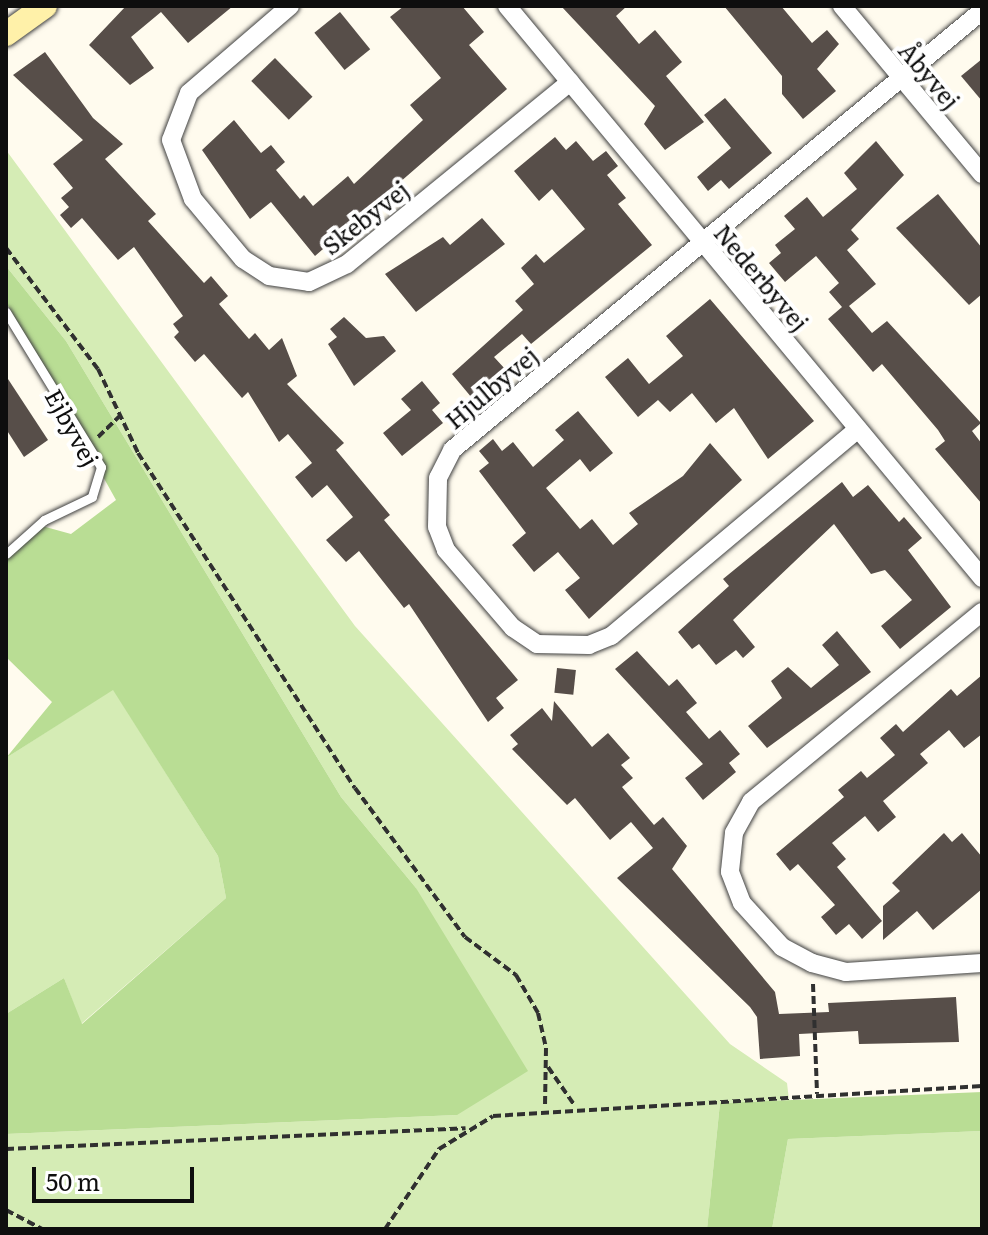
<!DOCTYPE html>
<meta charset="utf-8">
<style>
body{margin:0}
#map{position:relative;width:988px;height:1235px;overflow:hidden;background:#fffbee;font-family:Literata,serif}
div>[style]{position:absolute}
.green>*{inset:0;background:#d5ecb5}
.forest>*{inset:0;background:#b9dd94}
.building>*{inset:0;background:#574e49;transform-origin:0 0}
.path>*{height:4px;margin-top:-2px;transform-origin:0;background:repeating-linear-gradient(90deg,#303030 0 8px,transparent 0 12px)}
.roads{filter:drop-shadow(0 0 2px #414141) drop-shadow(0 0 2px #414141)}
.lane>*{height:9px;margin:-4.5px;padding:0 4.5px;transform-origin:4.5px;border-radius:4.5px;background:#fff}
.street>*{height:18px;margin:-9px;padding:0 9px;transform-origin:9px;border-radius:9px;background:#fff}
.secondary>*{height:24px;margin:-12px;padding:0 12px;transform-origin:12px;border-radius:12px;background:#fff1a9}
span{translate:-50% -50%;white-space:nowrap;text-align:center;line-height:1.15;-webkit-text-stroke:8px #fff;paint-order:stroke}
.street-label{font-size:24px;color:#0e0e0e}
.frame{position:absolute;inset:0;border:8px solid #0e0e0e;pointer-events:none}
.scale{position:absolute;left:32px;top:1167px;width:162px;height:36px;box-sizing:border-box;border:4px solid #0e0e0e;border-top:0;padding-left:10px;font-size:24px;line-height:28px;white-space:nowrap;color:#0e0e0e;-webkit-text-stroke:6px #fff;paint-order:stroke}
</style>
<div id="map">
<div class="green">
<i style="clip-path:polygon(6px 150px,355px 626px,730px 1044px,787px 1083px,789px 1100px,720px 1103px,707px 1229px,6px 1229px,6px 1134px,457px 1115px,416px 888px,341px 797px,66px 341px,6px 266px)"></i>
<i style="clip-path:polygon(113px 689px,218px 856px,226px 898px,81px 1024px,64px 978px,6px 1014px,6px 758px)"></i>
<i style="clip-path:polygon(982px 1131px,982px 1229px,772px 1229px,788px 1139px)"></i>
</div>
<div class="forest">
<i style="clip-path:polygon(6px 266px,66px 341px,341px 797px,416px 888px,528px 1071px,457px 1115px,6px 1134px,6px 1014px,64px 978px,82px 1024px,226px 898px,218px 856px,113px 690px,6px 758px,52px 702px,6px 657px,6px 558px,42px 526px,71px 534px,116px 500px,6px 302px)"></i>
<i style="clip-path:polygon(982px 1092px,982px 1131px,788px 1139px,772px 1229px,707px 1229px,720px 1103px)"></i>
</div>
<div class="building">
<i style="clip-path:polygon(126px 6px,233px 6px,188px 43px,161px 12px,131px 37px,154px 68px,130px 85px,89px 45px)"></i>
<i style="clip-path:polygon(404px 6px,462px 6px,484px 32px,469px 45px,507px 89px,315px 256px,271px 202px,250px 219px,202px 150px,234px 120px,261px 153px,271px 145px,285px 162px,276px 170px,300px 199px,304px 195px,313px 206px,348px 176px,354px 184px,423px 120px,410px 105px,441px 78px,390px 17px)"></i>
<i style="clip-path:polygon(561px 6px,627px 6px,616px 16px,639px 44px,655px 30px,682px 62px,666px 76px,704px 122px,665px 150px,644px 124px,655px 106px)"></i>
<i style="clip-path:polygon(724px 6px,781px 6px,812px 43px,827px 30px,839px 44px,817px 69px,836px 91px,803px 119px,782px 94px,782px 76px)"></i>
<i style="left:340px;top:12px;width:48px;height:33px;rotate:51deg"></i>
<i style="clip-path:polygon(45px 52px,93px 118px,123px 144px,105px 159px,156px 214px,148px 221px,204px 283px,211px 276px,228px 296px,219px 304px,249px 339px,255px 333px,269px 350px,282px 338px,297px 376px,287px 384px,344px 443px,336px 450px,390px 515px,384px 520px,518px 680px,496px 698px,504px 708px,488px 722px,409px 604px,404px 608px,359px 551px,346px 562px,326px 540px,353px 517px,327px 485px,312px 498px,295px 477px,312px 463px,288px 434px,279px 442px,248px 392px,242px 398px,204px 354px,195px 362px,174px 337px,179px 332px,173px 324px,183px 316px,134px 247px,118px 260px,82px 218px,71px 228px,60px 215px,69px 207px,61px 198px,73px 188px,53px 164px,83px 140px,13px 75px)"></i>
<i style="left:275px;top:58px;width:54px;height:33px;rotate:46deg"></i>
<i style="clip-path:polygon(982px 59px,982px 101px,961px 76px)"></i>
<i style="clip-path:polygon(725px 98px,772px 153px,729px 189px,721px 180px,708px 191px,697px 177px,731px 148px,704px 115px)"></i>
<i style="clip-path:polygon(555px 137px,566px 150px,576px 141px,593px 161px,606px 151px,618px 166px,607px 175px,626px 198px,618px 204px,652px 245px,531px 344px,522px 334px,494px 357px,506px 370px,472px 398px,452px 374px,523px 310px,515px 301px,534px 284px,521px 268px,536px 254px,544px 263px,585px 229px,552px 189px,539px 201px,514px 171px)"></i>
<i style="clip-path:polygon(876px 141px,904px 175px,851px 230px,859px 239px,847px 250px,876px 284px,849px 306px,872px 333px,887px 321px,981px 423px,972px 431px,982px 444px,982px 504px,935px 449px,945px 441px,938px 430px,882px 364px,873px 372px,828px 319px,842px 307px,829px 292px,839px 283px,816px 256px,785px 282px,769px 263px,781px 253px,775px 245px,795px 229px,784px 216px,807px 197px,823px 217px,857px 189px,844px 173px)"></i>
<i style="clip-path:polygon(938px 194px,982px 248px,982px 294px,969px 305px,896px 228px)"></i>
<i style="clip-path:polygon(482px 218px,505px 244px,416px 312px,385px 274px,443px 237px,450px 245px)"></i>
<i style="clip-path:polygon(710px 299px,814px 421px,768px 459px,734px 408px,716px 423px,692px 393px,670px 412px,658px 400px,638px 417px,605px 377px,628px 358px,649px 384px,683px 356px,666px 336px)"></i>
<i style="clip-path:polygon(344px 317px,366px 338px,384px 336px,396px 351px,354px 386px,328px 344px,337px 337px,330px 329px)"></i>
<i style="clip-path:polygon(6px 376px,48px 440px,24px 457px,6px 429px)"></i>
<i style="clip-path:polygon(422px 381px,440px 403px,432px 410px,443px 423px,402px 456px,383px 433px,411px 410px,401px 399px)"></i>
<i style="clip-path:polygon(578px 411px,613px 453px,590px 472px,580px 459px,546px 488px,580px 529px,592px 519px,613px 545px,638px 524px,629px 513px,683px 476px,710px 443px,742px 480px,589px 619px,565px 590px,580px 578px,558px 552px,534px 572px,512px 545px,526px 533px,479px 471px,489px 463px,479px 451px,493px 439px,502px 451px,513px 442px,533px 467px,564px 440px,555px 430px)"></i>
<i style="clip-path:polygon(842px 482px,853px 497px,868px 485px,899px 522px,904px 517px,922px 538px,908px 550px,951px 607px,900px 649px,881px 626px,912px 600px,885px 570px,871px 574px,834px 524px,733px 620px,755px 647px,743px 658px,736px 650px,716px 665px,699px 644px,692px 649px,678px 632px,729px 586px,723px 579px)"></i>
<i style="clip-path:polygon(837px 631px,871px 672px,767px 748px,748px 726px,782px 698px,771px 681px,788px 667px,811px 688px,839px 665px,822px 645px)"></i>
<i style="clip-path:polygon(637px 651px,669px 686px,677px 679px,697px 703px,686px 712px,709px 739px,720px 730px,740px 754px,729px 763px,736px 772px,703px 800px,685px 778px,703px 764px,615px 669px)"></i>
<i style="left:557px;top:668px;width:19px;height:25px;rotate:6deg"></i>
<i style="clip-path:polygon(982px 675px,982px 734px,964px 748px,949px 730px,920px 754px,928px 763px,883px 801px,896px 817px,878px 832px,865px 816px,832px 843px,846px 859px,837px 867px,882px 921px,862px 939px,849px 924px,836px 935px,821px 917px,835px 905px,798px 864px,790px 871px,776px 854px,844px 797px,838px 790px,861px 771px,867px 778px,895px 755px,880px 738px,896px 724px,903px 732px,951px 689px,957px 696px)"></i>
<i style="clip-path:polygon(554px 701px,592px 747px,608px 733px,630px 758px,621px 765px,633px 778px,622px 787px,654px 825px,663px 817px,687px 846px,672px 869px,775px 992px,779px 1014px,829px 1012px,828px 1003px,956px 997px,959px 1042px,859px 1044px,858px 1031px,799px 1034px,800px 1056px,760px 1059px,757px 1017px,750px 1007px,617px 878px,653px 848px,631px 822px,610px 840px,575px 798px,567px 805px,512px 749px,518px 744px,510px 735px,542px 708px,552px 721px)"></i>
<i style="clip-path:polygon(944px 833px,952px 842px,962px 833px,982px 857px,982px 889px,933px 930px,917px 911px,883px 940px,883px 906px,900px 891px,892px 883px)"></i>
</div>
<div class="path">
<i style="left:6px;top:248px;width:152px;rotate:52.8deg"></i>
<i style="left:98px;top:369px;width:93px;rotate:64.5deg"></i>
<i style="left:138px;top:453px;width:399px;rotate:57.1deg"></i>
<i style="left:355px;top:788px;width:185px;rotate:53.6deg"></i>
<i style="left:465px;top:937px;width:64px;rotate:36.7deg"></i>
<i style="left:516px;top:975px;width:44px;rotate:59.9deg"></i>
<i style="left:538px;top:1013px;width:36px;rotate:77deg"></i>
<i style="left:546px;top:1048px;width:59px;rotate:91deg"></i>
<i style="left:98px;top:437px;width:30px;rotate:-44deg"></i>
<i style="left:813px;top:984px;width:110px;rotate:87.9deg"></i>
<i style="left:548px;top:1067px;width:47px;rotate:55.3deg"></i>
<i style="left:6px;top:1149px;width:460px;rotate:-2.6deg"></i>
<i style="left:6px;top:1210px;width:41px;rotate:27.8deg"></i>
<i style="left:385px;top:1229px;width:97px;rotate:-56deg"></i>
<i style="left:439px;top:1149px;width:63px;rotate:-31.4deg"></i>
<i style="left:493px;top:1116px;width:490px;rotate:-3.5deg"></i>
</div>
<div class="roads">
<div class="lane">
<i style="left:6px;top:312px;width:182px;rotate:58.5deg"></i>
<i style="left:101px;top:467px;width:31px;rotate:107deg"></i>
<i style="left:92px;top:497px;width:53px;rotate:154.4deg"></i>
<i style="left:44px;top:520px;width:51px;rotate:138.2deg"></i>
</div>
<div class="street">
<i style="left:290px;top:6px;width:133px;rotate:139.3deg"></i>
<i style="left:189px;top:93px;width:50px;rotate:111deg"></i>
<i style="left:171px;top:140px;width:63px;rotate:69.6deg"></i>
<i style="left:193px;top:199px;width:78px;rotate:50.2deg"></i>
<i style="left:243px;top:259px;width:31px;rotate:33deg"></i>
<i style="left:269px;top:276px;width:40px;rotate:8.5deg"></i>
<i style="left:309px;top:282px;width:42px;rotate:-25.3deg"></i>
<i style="left:347px;top:264px;width:288px;rotate:-39.2deg"></i>
<i style="left:507px;top:6px;width:744px;rotate:50.29deg"></i>
<i style="left:842px;top:6px;width:219px;rotate:50.2deg"></i>
<i style="left:858px;top:429px;width:322px;rotate:140deg"></i>
<i style="left:611px;top:636px;width:24px;rotate:158deg"></i>
<i style="left:589px;top:645px;width:52px;rotate:-178.9deg"></i>
<i style="left:537px;top:644px;width:29px;rotate:-146deg"></i>
<i style="left:513px;top:628px;width:103px;rotate:-130.7deg"></i>
<i style="left:446px;top:550px;width:25px;rotate:-111deg"></i>
<i style="left:437px;top:527px;width:49px;rotate:-88.8deg"></i>
<i style="left:438px;top:478px;width:31px;rotate:-63deg"></i>
<i style="left:452px;top:450px;width:688px;rotate:-39.64deg"></i>
<i style="left:982px;top:612px;width:299px;rotate:140.6deg"></i>
<i style="left:751px;top:802px;width:35px;rotate:119deg"></i>
<i style="left:734px;top:833px;width:39px;rotate:96deg"></i>
<i style="left:730px;top:872px;width:33px;rotate:69deg"></i>
<i style="left:742px;top:903px;width:59px;rotate:47.7deg"></i>
<i style="left:782px;top:947px;width:34px;rotate:28deg"></i>
<i style="left:812px;top:963px;width:35px;rotate:15deg"></i>
<i style="left:846px;top:972px;width:136px;rotate:-3.8deg"></i>
</div>
<div class="secondary">
<i style="left:6px;top:34px;width:48px;rotate:-35.7deg"></i>
</div>
</div>
<div class="street-label">
<span style="left:930px;top:75px;rotate:50deg">Åbyvej</span>
<span style="left:365px;top:217px;rotate:-38deg">Skebyvej</span>
<span style="left:762px;top:277px;rotate:50deg">Nederbyvej</span>
<span style="left:491px;top:387px;rotate:-40deg">Hjulbyvej</span>
<span style="left:73px;top:427px;rotate:61deg">Ejbyvej</span>
</div>
<div class="frame"></div>
<div class="scale">50 m</div>
</div>
